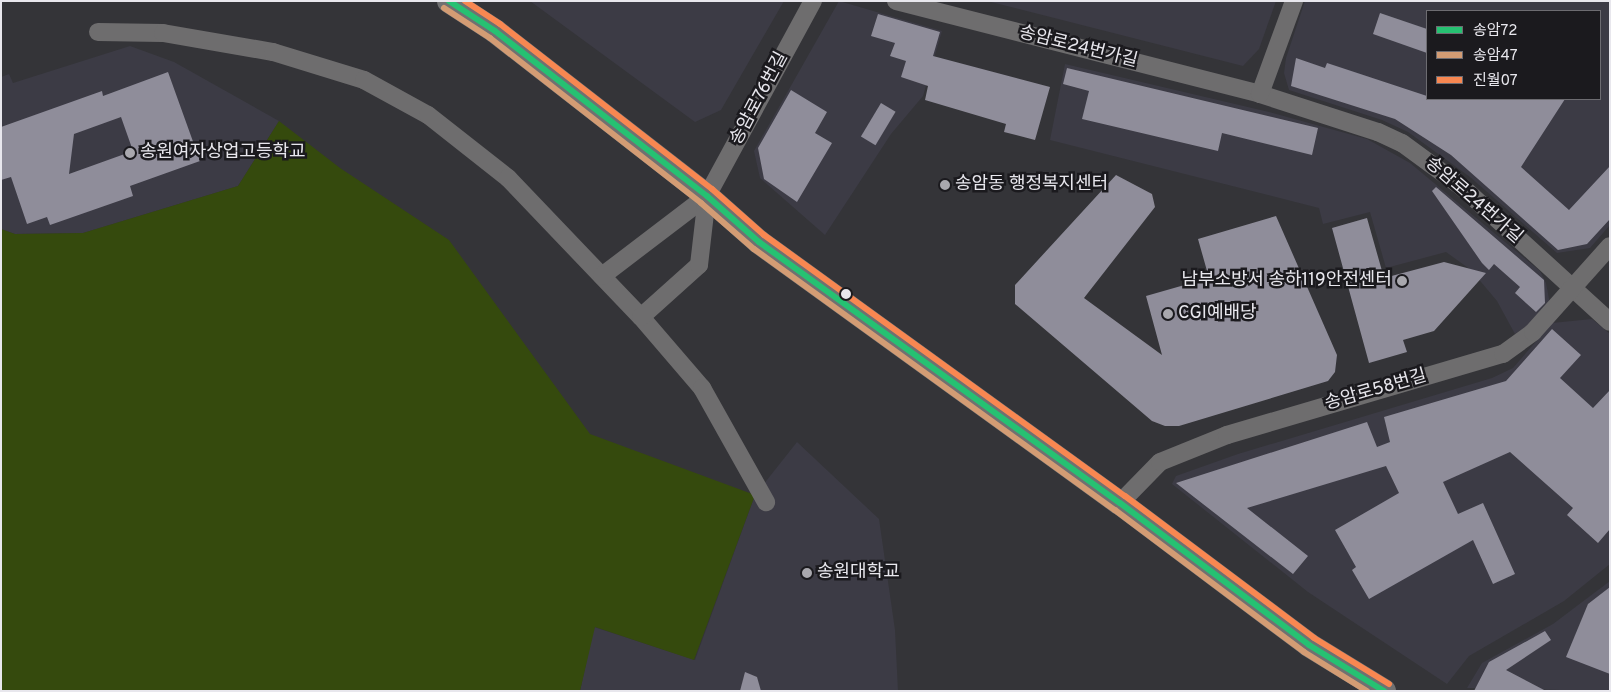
<!DOCTYPE html>
<meta charset="utf-8">
<style>
body{margin:0}
#map{position:relative;width:1611px;height:692px;overflow:hidden;background:#343438;font-family:Overpass,"Noto Sans KR",sans-serif}
div>[style]{position:absolute}
.built>*{inset:0;background:#3c3b45}
.green>*{inset:0;background:#354a0d}
.building>*{inset:0;background:#8f8d9a;transform-origin:0 0}
.minor>*{height:18px;margin:-9px;padding:0 9px;transform-origin:9px;border-radius:9px;background:#6e6d6e}
.secondary>*{height:24px;margin:-12px;padding:0 12px;transform-origin:12px;border-radius:12px;background:#707071}
.bus-1>*{height:6px;margin:-3px;padding:0 3px;transform-origin:3px;border-radius:3px;background:#26c172}
.bus-2>*{height:6px;margin:-3px;padding:0 3px;transform-origin:3px;border-radius:3px;background:#d39c74}
.bus-3>*{height:6px;margin:-3px;padding:0 3px;transform-origin:3px;border-radius:3px;background:#f88751}
.dots>*{width:14px;height:14px;translate:-50% -50%;box-sizing:border-box;border:2px solid #1b1a1e;border-radius:50%}
span{translate:-50% -50%;white-space:nowrap;text-align:center;line-height:1.15;-webkit-text-stroke:5px #1b1a1e;paint-order:stroke}
.street-label{font-size:18px;color:#e8e7ed}
.poi-label{font-size:18px;color:#e8e7ed}
.left{translate:0 -50%;text-align:left}
.right{translate:-100% -50%;text-align:right}
.frame{position:absolute;inset:0;border:2px solid #e8e7ed;pointer-events:none}
.legend{position:absolute;left:1426px;top:10px;width:175px;height:90px;box-sizing:border-box;background:#1b1a1e;border:1px solid #6d6c71;margin:0;padding:6px 9px;list-style:none;font-size:15px;color:#e8e7ed}
.legend li{display:flex;align-items:center;gap:10px;height:25px}
.legend b{width:25px;border:1px solid #6d6c71}
</style>
<div id="map">
<div class="built">
<i style="clip-path:polygon(530px 1px,784px 1px,721px 110px,695px 122px)"></i>
<i style="clip-path:polygon(839px 1px,942px 31px,923px 96px,891px 134px,825px 235px,760px 178px,754px 151px)"></i>
<i style="clip-path:polygon(987px 1px,1276px 1px,1259px 49px,1243px 66px)"></i>
<i style="clip-path:polygon(evenodd,1305px 1px,1610px 1px,1610px 225px,1590px 248px,1557px 253px,1470px 177px,1408px 132px,1382px 120px,1289px 90px,1284px 73px,1286px 58px,1305px 1px,1427px 11px,1600px 11px,1600px 99px,1427px 99px,1427px 11px)"></i>
<i style="clip-path:polygon(130px 46px,174px 62px,279px 121px,238px 186px,83px 233px,15px 234px,1px 229px,1px 77px,9px 74px,13px 83px)"></i>
<i style="clip-path:polygon(1065px 64px,1269px 112px,1367px 139px,1410px 163px,1540px 271px,1546px 283px,1550px 304px,1535px 321px,1515px 334px,1497px 301px,1471px 270px,1446px 252px,1386px 268px,1370px 212px,1323px 224px,1319px 208px,1050px 140px)"></i>
<i style="clip-path:polygon(1592px 319px,1610px 334px,1610px 564px,1564px 601px,1469px 656px,1447px 684px,1308px 592px,1172px 484px,1176px 476px,1238px 454px,1492px 378px,1513px 368px,1552px 323px)"></i>
<i style="clip-path:polygon(797px 442px,879px 519px,895px 630px,898px 691px,580px 691px,594px 627px,695px 660px,755px 495px)"></i>
<i style="clip-path:polygon(1610px 581px,1610px 691px,1467px 688px,1482px 663px,1553px 624px)"></i>
</div>
<div class="green">
<i style="clip-path:polygon(279px 121px,340px 168px,449px 240px,590px 434px,755px 495px,694px 660px,595px 627px,580px 691px,1px 691px,1px 229px,15px 234px,83px 233px,238px 186px)"></i>
</div>
<div class="building">
<i style="clip-path:polygon(1380px 13px,1427px 29px,1427px 53px,1373px 34px)"></i>
<i style="clip-path:polygon(878px 14px,940px 32px,933px 56px,1050px 87px,1035px 140px,1004px 132px,1006px 124px,925px 100px,928px 86px,901px 77px,906px 61px,890px 56px,895px 43px,871px 36px)"></i>
<i style="clip-path:polygon(1296px 58px,1325px 68px,1327px 63px,1427px 96px,1427px 99px,1565px 99px,1521px 167px,1569px 210px,1610px 166px,1610px 219px,1587px 244px,1558px 250px,1451px 155px,1395px 119px,1291px 86px)"></i>
<i style="clip-path:polygon(1067px 68px,1318px 128px,1312px 155px,1222px 133px,1218px 151px,1082px 119px,1089px 91px,1063px 84px)"></i>
<i style="clip-path:polygon(evenodd,168px 72px,200px 161px,130px 186px,133px 196px,50px 225px,47px 217px,27px 224px,11px 177px,1px 180px,1px 127px,102px 91px,103px 96px,168px 72px,121px 117px,133px 151px,69px 174px,74px 134px,121px 117px)"></i>
<i style="clip-path:polygon(791px 90px,827px 112px,815px 133px,832px 143px,797px 202px,764px 179px,758px 148px)"></i>
<i style="left:881px;top:103px;width:17px;height:39px;rotate:31deg"></i>
<i style="clip-path:polygon(1116px 175px,1152px 194px,1155px 207px,1084px 298px,1162px 355px,1146px 296px,1209px 278px,1198px 239px,1276px 216px,1337px 355px,1335px 372px,1328px 381px,1179px 426px,1165px 426px,1152px 421px,1015px 304px,1015px 285px)"></i>
<i style="clip-path:polygon(1436px 187px,1544px 280px,1545px 303px,1536px 312px,1515px 293px,1520px 287px,1494px 264px,1489px 270px,1482px 263px,1432px 191px)"></i>
<i style="clip-path:polygon(1367px 218px,1384px 278px,1444px 262px,1486px 273px,1434px 331px,1403px 340px,1407px 352px,1369px 363px,1332px 228px)"></i>
<i style="clip-path:polygon(1552px 329px,1581px 355px,1560px 378px,1593px 408px,1610px 390px,1610px 529px,1598px 543px,1567px 515px,1573px 508px,1510px 452px,1443px 482px,1458px 514px,1483px 503px,1515px 574px,1493px 584px,1473px 540px,1369px 599px,1352px 570px,1356px 567px,1335px 530px,1399px 493px,1386px 466px,1247px 508px,1308px 556px,1293px 574px,1176px 483px,1367px 422px,1377px 447px,1390px 442px,1384px 417px,1506px 381px)"></i>
<i style="clip-path:polygon(1610px 587px,1610px 674px,1566px 657px,1588px 604px)"></i>
<i style="clip-path:polygon(1545px 631px,1551px 640px,1506px 670px,1546px 691px,1474px 691px,1489px 662px)"></i>
<i style="clip-path:polygon(745px 672px,757px 677px,761px 691px,740px 691px)"></i>
</div>
<div class="minor">
<i style="left:896px;top:1px;width:376px;rotate:14.3deg"></i>
<i style="left:1260px;top:94px;width:124px;rotate:17.9deg"></i>
<i style="left:1378px;top:132px;width:26px;rotate:25deg"></i>
<i style="left:1402px;top:143px;width:74px;rotate:36.3deg"></i>
<i style="left:1462px;top:187px;width:200px;rotate:42.4deg"></i>
<i style="left:98px;top:32px;width:65px;rotate:0.9deg"></i>
<i style="left:163px;top:33px;width:112px;rotate:9.8deg"></i>
<i style="left:273px;top:52px;width:95px;rotate:17.1deg"></i>
<i style="left:364px;top:80px;width:73px;rotate:28.7deg"></i>
<i style="left:428px;top:115px;width:102px;rotate:38.2deg"></i>
<i style="left:508px;top:178px;width:192px;rotate:46.3deg"></i>
<i style="left:641px;top:317px;width:94px;rotate:49.3deg"></i>
<i style="left:702px;top:388px;width:131px;rotate:60.7deg"></i>
<i style="left:1260px;top:94px;width:99px;rotate:-69.9deg"></i>
<i style="left:602px;top:276px;width:132px;rotate:-37.3deg"></i>
<i style="left:641px;top:317px;width:78px;rotate:-41.9deg"></i>
<i style="left:699px;top:265px;width:69px;rotate:-83.4deg"></i>
<i style="left:707px;top:196px;width:222px;rotate:-61.5deg"></i>
<i style="left:1120px;top:503px;width:57px;rotate:-45.7deg"></i>
<i style="left:1160px;top:462px;width:72px;rotate:-21.9deg"></i>
<i style="left:1227px;top:435px;width:288px;rotate:-16.4deg"></i>
<i style="left:1503px;top:354px;width:37px;rotate:-36deg"></i>
<i style="left:1533px;top:332px;width:115px;rotate:-48.2deg"></i>
</div>
<div class="secondary">
<i style="left:449px;top:1px;width:55px;rotate:33.1deg"></i>
<i style="left:495px;top:31px;width:269px;rotate:37.9deg"></i>
<i style="left:707px;top:196px;width:69px;rotate:41.5deg"></i>
<i style="left:759px;top:242px;width:445px;rotate:35.9deg"></i>
<i style="left:1120px;top:503px;width:236px;rotate:36.9deg"></i>
<i style="left:1309px;top:645px;width:88px;rotate:31.5deg"></i>
</div>
<div class="bus-1">
<i style="left:449px;top:1px;width:55px;rotate:33.1deg"></i>
<i style="left:495px;top:31px;width:269px;rotate:37.9deg"></i>
<i style="left:707px;top:196px;width:69px;rotate:41.5deg"></i>
<i style="left:759px;top:242px;width:445px;rotate:35.9deg"></i>
<i style="left:1120px;top:503px;width:236px;rotate:36.9deg"></i>
<i style="left:1309px;top:645px;width:88px;rotate:31.5deg"></i>
</div>
<div class="bus-2">
<i style="left:444px;top:8px;width:55px;rotate:33.1deg"></i>
<i style="left:490px;top:38px;width:268px;rotate:38deg"></i>
<i style="left:701px;top:203px;width:70px;rotate:41deg"></i>
<i style="left:754px;top:249px;width:445px;rotate:35.9deg"></i>
<i style="left:1115px;top:510px;width:236px;rotate:36.9deg"></i>
<i style="left:1304px;top:652px;width:74px;rotate:31.8deg"></i>
</div>
<div class="bus-3">
<i style="left:465px;top:1px;width:42px;rotate:33.3deg"></i>
<i style="left:500px;top:24px;width:269px;rotate:37.9deg"></i>
<i style="left:712px;top:189px;width:69px;rotate:41.5deg"></i>
<i style="left:764px;top:235px;width:445px;rotate:35.9deg"></i>
<i style="left:1125px;top:496px;width:236px;rotate:36.9deg"></i>
<i style="left:1314px;top:638px;width:88px;rotate:31.5deg"></i>
</div>
<div class="dots">
<i style="left:130px;top:153px;background:#a9a8ae"></i>
<i style="left:945px;top:185px;background:#a9a8ae"></i>
<i style="left:1402px;top:281px;background:#a9a8ae"></i>
<i style="left:846px;top:294px;background:#e8e7ed"></i>
<i style="left:1168px;top:314px;background:#a9a8ae"></i>
<i style="left:807px;top:573px;background:#a9a8ae"></i>
</div>
<div class="street-label">
<span style="left:1078px;top:48px;rotate:14deg">송암로24번가길</span>
<span style="left:760px;top:99px;rotate:-62deg">송암로76번길</span>
<span style="left:1473px;top:201px;rotate:41deg">송암로24번가길</span>
<span style="left:1376px;top:391px;rotate:-16deg">송암로58번길</span>
</div>
<div class="poi-label">
<span class="left" style="left:140px;top:153px">송원여자상업고등학교</span>
<span class="left" style="left:955px;top:185px">송암동 행정복지센터</span>
<span class="right" style="left:1392px;top:281px">남부소방서 송하119안전센터</span>
<span class="left" style="left:1178px;top:314px">CGI예배당</span>
<span class="left" style="left:817px;top:573px">송원대학교</span>
</div>
<div class="frame"></div>
<ul class="legend">
<li><b style="height:6px;background:#26c172"></b>송암72</li>
<li><b style="height:6px;background:#d39c74"></b>송암47</li>
<li><b style="height:6px;background:#f88751"></b>진월07</li>
</ul>
</div>
